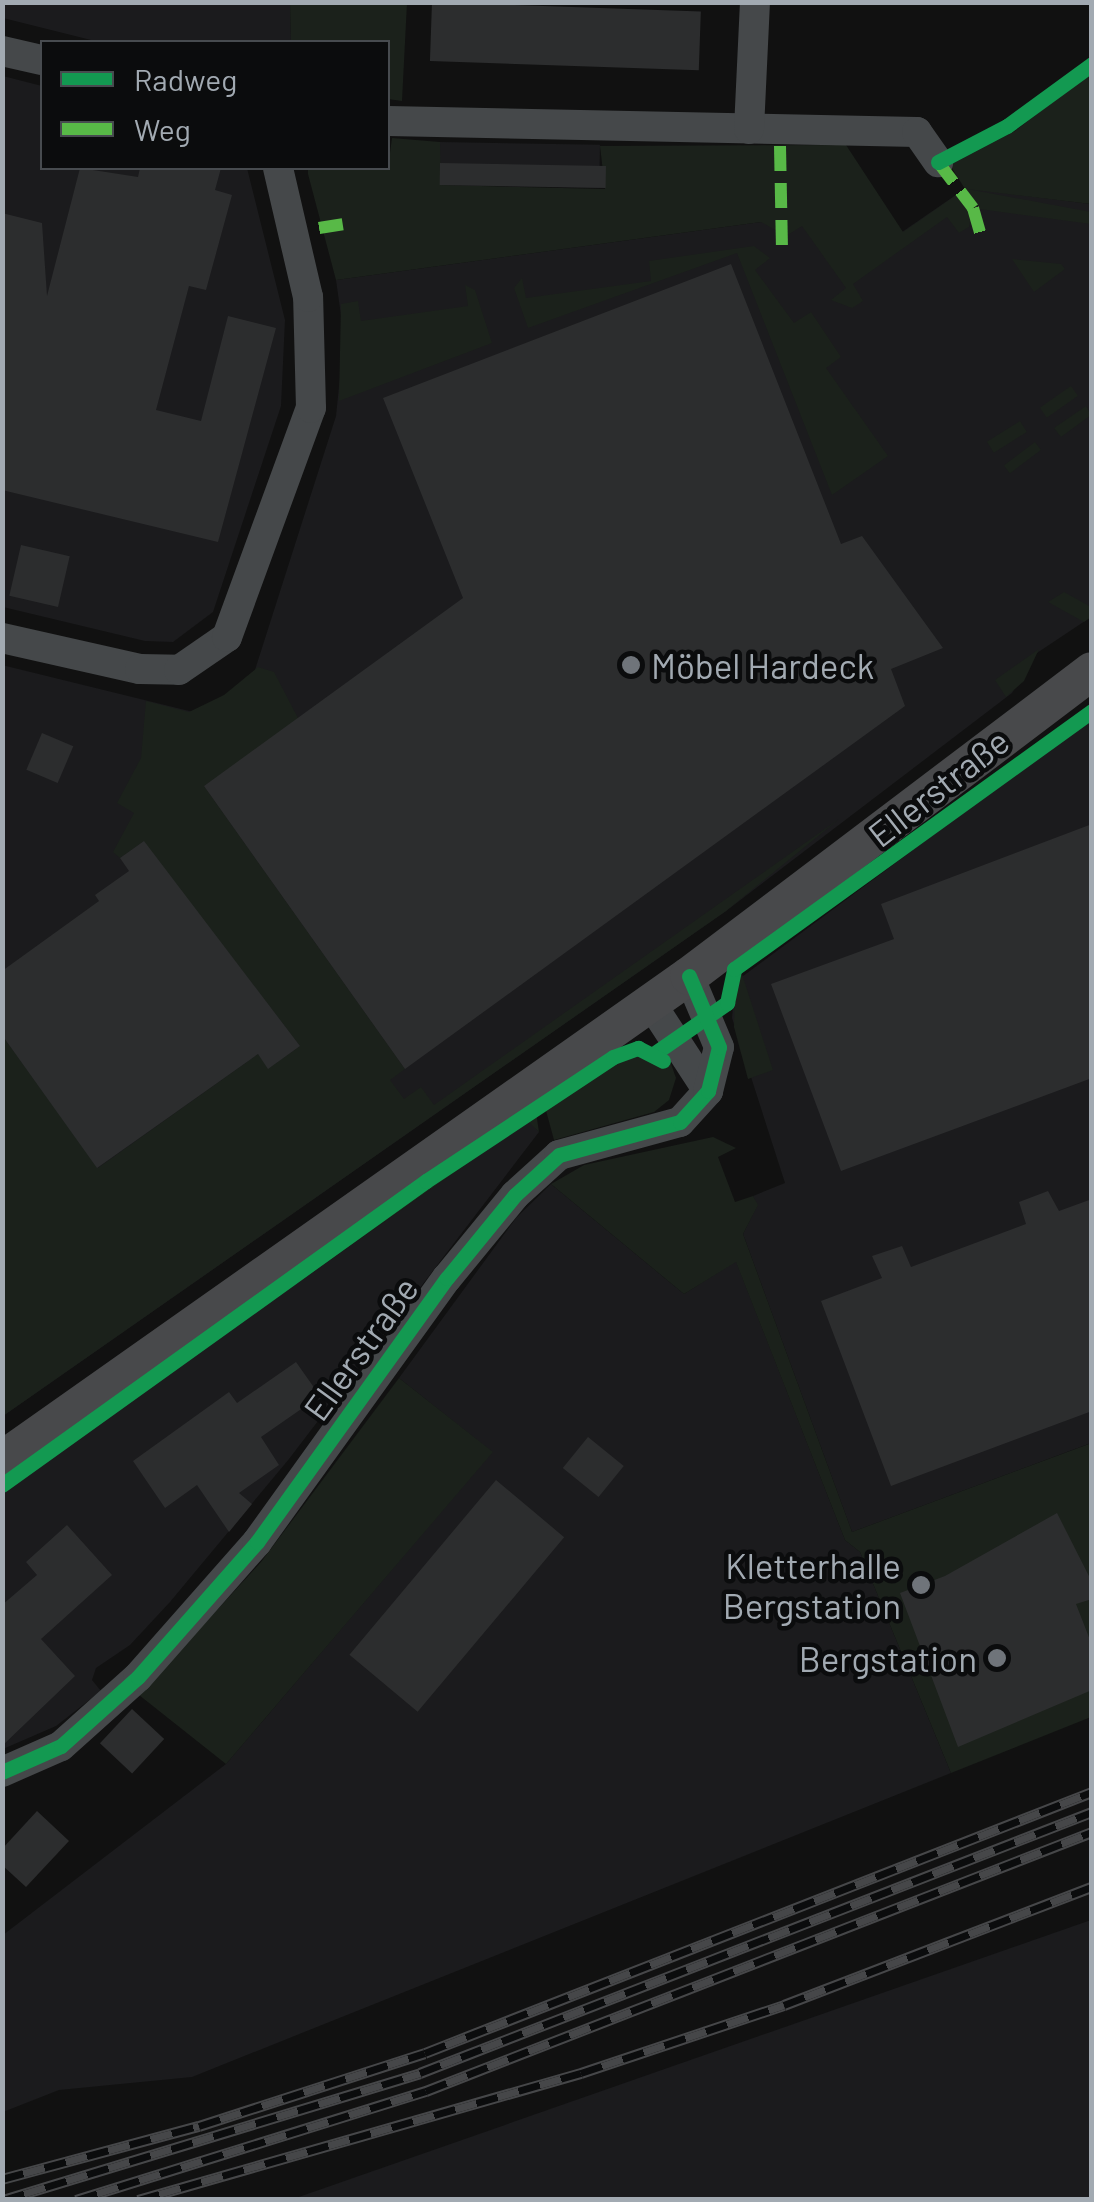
<!DOCTYPE html>
<meta charset="utf-8">
<style>
body{margin:0}
#map{position:relative;width:1094px;height:2202px;overflow:hidden;background:#111;font-family:Barlow,sans-serif}
div>[style]{position:absolute}
.built>*{inset:0;background:#1b1b1d;transform-origin:0 0}
.green>*{inset:0;background:#1b211b;transform-origin:0 0}
.building>*{inset:0;background:#2c2d2e;transform-origin:0 0}
.minor>*{height:30px;margin:-15px;padding:0 15px;transform-origin:15px;border-radius:15px;background:#45484a}
.major>*{height:38px;margin:-19px;padding:0 19px;transform-origin:19px;border-radius:19px;background:#48494b}
.rail>*{height:11px;margin-top:-5.5px;transform-origin:0;background:repeating-linear-gradient(90deg,#0b0c0d 0 22px,#464749 0 44px);box-sizing:border-box;border-block:2px solid #464749}
.quiet>*{height:12px;margin-top:-6px;transform-origin:0;background:repeating-linear-gradient(90deg,#58b947 0 25px,transparent 0 37px)}
.cycleway>*{height:15px;margin:-7.5px;padding:0 7.5px;transform-origin:7.5px;border-radius:7.5px;background:#139951}
.dots>*{width:28px;height:28px;translate:-50% -50%;box-sizing:border-box;border:5px solid #0b0c0d;border-radius:50%}
span{translate:-50% -50%;white-space:nowrap;text-align:center;line-height:1.15;-webkit-text-stroke:9px #0b0c0d;paint-order:stroke}
.poi-label{font-size:35px;color:#a2aab2}
.left{translate:0 -50%;text-align:left}
.right{translate:-100% -50%;text-align:right}
.street-label{font-size:35px;color:#a2aab2}
.frame{position:absolute;inset:0;border:5px solid #a2aab2;pointer-events:none}
.legend{position:absolute;left:40px;top:40px;width:350px;height:130px;box-sizing:border-box;background:#0b0c0d;border:2px solid #474b4f;margin:0;padding:12px 18px;list-style:none;font-size:30px;color:#a2aab2}
.legend li{display:flex;align-items:center;gap:20px;height:50px}
.legend b{width:50px;border:2px solid #474b4f}
</style>
<div id="map">
<div class="built">
<i style="clip-path:polygon(2px 3px,290px 3px,291px 42px,99px 42px,3px 18px)"></i>
<i style="clip-path:polygon(3px 76px,42px 86px,42px 168px,247px 168px,285px 320px,281px 406px,213px 612px,173px 642px,145px 641px,3px 607px)"></i>
<i style="left:440px;top:142px;width:160px;height:43px;rotate:1deg"></i>
<i style="clip-path:polygon(966px 188px,1091px 204px,1091px 617px,1034px 655px,1012px 693px,726px 911px,3px 1416px,2px 665px,238px 723px,336px 416px,344px 337px,336px 280px,761px 222px,902px 232px)"></i>
<i style="clip-path:polygon(1091px 718px,1091px 1443px,852px 1532px,743px 1234px,757px 1206px,753px 1196px,785px 1183px,732px 1018px,735px 982px)"></i>
<i style="clip-path:polygon(529px 1120px,539px 1132px,289px 1459px,170px 1602px,130px 1645px,96px 1668px,92px 1680px,101px 1691px,56px 1726px,3px 1749px,3px 1490px)"></i>
<i style="clip-path:polygon(551px 1184px,684px 1294px,736px 1261px,845px 1540px,860px 1552px,951px 1773px,192px 2077px,59px 2090px,3px 2112px,3px 1935px,226px 1764px,492px 1452px,399px 1378px,516px 1218px)"></i>
<i style="clip-path:polygon(1091px 1920px,1091px 2199px,293px 2199px)"></i>
</div>
<div class="green">
<i style="clip-path:polygon(290px 3px,407px 3px,402px 101px,388px 99px,388px 42px,291px 42px)"></i>
<i style="clip-path:polygon(1091px 72px,1091px 204px,967px 189px,1091px 212px,1091px 224px,972px 208px,969px 227px,959px 233px,947px 217px,853px 284px,863px 301px,852px 308px,831px 300px,846px 288px,802px 226px,786px 236px,761px 222px,336px 280px,308px 174px,308px 168px,388px 168px,392px 138px,440px 142px,441px 185px,605px 189px,600px 146px,846px 145px,903px 232px,965px 189px,950px 165px,1015px 131px)"></i>
<i style="clip-path:polygon(754px 246px,770px 258px,755px 270px,794px 323px,811px 312px,841px 357px,826px 368px,888px 456px,832px 495px,737px 253px,528px 328px,514px 288px,522px 278px,526px 298px,651px 281px,649px 261px)"></i>
<i style="clip-path:polygon(1012px 259px,1061px 264px,1065px 269px,1034px 292px)"></i>
<i style="clip-path:polygon(465px 285px,475px 290px,492px 343px,339px 401px,341px 304px,358px 301px,361px 321px,468px 306px)"></i>
<i style="left:1071px;top:386px;width:12px;height:38px;rotate:55deg"></i>
<i style="clip-path:polygon(1086px 406px,1091px 415px,1061px 437px,1054px 428px)"></i>
<i style="left:1020px;top:421px;width:13px;height:39px;rotate:58deg"></i>
<i style="left:1035px;top:442px;width:10px;height:39px;rotate:53deg"></i>
<i style="clip-path:polygon(1064px 592px,1091px 607px,1091px 617px,1084px 622px,1048px 602px)"></i>
<i style="clip-path:polygon(1039px 649px,1024px 681px,1006px 697px,995px 680px)"></i>
<i style="clip-path:polygon(258px 667px,274px 672px,299px 720px,204px 786px,405px 1069px,390px 1080px,404px 1099px,421px 1087px,434px 1105px,839px 819px,726px 911px,3px 1416px,2px 1035px,98px 1168px,258px 1054px,269px 1068px,300px 1046px,143px 842px,120px 858px,113px 852px,134px 813px,117px 803px,141px 758px,146px 701px,189px 712px,224px 695px)"></i>
<i style="clip-path:polygon(742px 974px,773px 1070px,748px 1079px,734px 1027px,735px 982px)"></i>
<i style="clip-path:polygon(643px 1053px,659px 1064px,669px 1058px,676px 1078px,669px 1100px,654px 1112px,554px 1140px,545px 1107px,627px 1055px)"></i>
<i style="clip-path:polygon(536px 1112px,539px 1132px,528px 1121px,3px 1490px)"></i>
<i style="clip-path:polygon(713px 1137px,736px 1148px,718px 1157px,735px 1202px,753px 1196px,758px 1205px,743px 1234px,852px 1532px,1089px 1444px,1091px 1717px,951px 1773px,860px 1552px,845px 1540px,736px 1262px,684px 1294px,551px 1184px,584px 1165px)"></i>
<i style="clip-path:polygon(399px 1378px,493px 1452px,226px 1764px,139px 1695px,261px 1562px)"></i>
</div>
<div class="building">
<i style="left:432px;top:2px;width:269px;height:59px;rotate:2deg"></i>
<i style="left:440px;top:163px;width:166px;height:22px;rotate:1deg"></i>
<i style="clip-path:polygon(80px 168px,138px 177px,140px 168px,221px 168px,215px 190px,232px 195px,206px 290px,189px 286px,156px 410px,201px 421px,228px 316px,276px 328px,218px 542px,2px 490px,2px 213px,42px 223px,47px 296px)"></i>
<i style="clip-path:polygon(731px 264px,841px 544px,862px 536px,943px 648px,891px 669px,905px 706px,405px 1069px,204px 786px,463px 598px,383px 398px)"></i>
<i style="left:21px;top:545px;width:50px;height:52px;rotate:13deg"></i>
<i style="left:42px;top:733px;width:34px;height:40px;rotate:23deg"></i>
<i style="clip-path:polygon(1092px 824px,1092px 1078px,841px 1171px,771px 984px,894px 939px,881px 904px)"></i>
<i style="clip-path:polygon(144px 841px,300px 1046px,268px 1069px,258px 1054px,97px 1168px,2px 1035px,2px 971px,99px 901px,95px 895px,129px 871px,120px 858px)"></i>
<i style="clip-path:polygon(1048px 1191px,1059px 1211px,1092px 1199px,1092px 1411px,891px 1486px,821px 1301px,882px 1278px,872px 1256px,902px 1246px,911px 1267px,1026px 1224px,1019px 1202px)"></i>
<i style="clip-path:polygon(296px 1362px,320px 1396px,261px 1437px,279px 1465px,239px 1493px,252px 1504px,229px 1532px,197px 1485px,165px 1508px,133px 1461px,229px 1392px,237px 1403px)"></i>
<i style="left:588px;top:1437px;width:46px;height:40px;rotate:39deg"></i>
<i style="left:496px;top:1480px;width:89px;height:228px;rotate:40deg"></i>
<i style="clip-path:polygon(1057px 1513px,1092px 1582px,1092px 1599px,1076px 1604px,1092px 1645px,1092px 1690px,958px 1747px,900px 1593px,945px 1576px)"></i>
<i style="clip-path:polygon(67px 1525px,112px 1575px,41px 1639px,75px 1676px,2px 1746px,2px 1605px,37px 1575px,26px 1562px)"></i>
<i style="left:132px;top:1709px;width:44px;height:47px;rotate:43deg"></i>
<i style="clip-path:polygon(37px 1811px,69px 1841px,26px 1887px,2px 1865px,2px 1849px)"></i>
</div>
<div class="minor">
<i style="left:2px;top:51px;width:41px;rotate:12.7deg"></i>
<i style="left:388px;top:121px;width:529px;rotate:1.19deg"></i>
<i style="left:917px;top:132px;width:37px;rotate:55deg"></i>
<i style="left:749px;top:129px;width:127px;rotate:-87.3deg"></i>
<i style="left:2px;top:638px;width:141px;rotate:12.7deg"></i>
<i style="left:140px;top:669px;width:39px;rotate:1deg"></i>
<i style="left:179px;top:670px;width:58px;rotate:-34.5deg"></i>
<i style="left:227px;top:637px;width:244px;rotate:-69.9deg"></i>
<i style="left:311px;top:408px;width:111px;rotate:-91.5deg"></i>
<i style="left:308px;top:297px;width:132px;rotate:-103.1deg"></i>
<i style="left:650px;top:1002px;width:106px;rotate:56.9deg"></i>
<i style="left:2px;top:1772px;width:64px;rotate:-23.8deg"></i>
<i style="left:61px;top:1746px;width:103px;rotate:-41.9deg"></i>
<i style="left:138px;top:1677px;width:180px;rotate:-48.6deg"></i>
<i style="left:257px;top:1542px;width:325px;rotate:-54.3deg"></i>
<i style="left:447px;top:1278px;width:107px;rotate:-50.7deg"></i>
<i style="left:515px;top:1195px;width:59px;rotate:-42.3deg"></i>
<i style="left:559px;top:1155px;width:125px;rotate:-15.3deg"></i>
<i style="left:680px;top:1122px;width:42px;rotate:-47.9deg"></i>
<i style="left:708px;top:1091px;width:45px;rotate:-76deg"></i>
<i style="left:719px;top:1047px;width:77px;rotate:-112.9deg"></i>
</div>
<div class="major">
<i style="left:2px;top:1460px;width:840px;rotate:-35.17deg"></i>
<i style="left:689px;top:976px;width:505px;rotate:-37.12deg"></i>
</div>
<div class="rail">
<i style="left:2px;top:2179px;width:204px;rotate:-15.1deg"></i>
<i style="left:199px;top:2126px;width:237px;rotate:-17.9deg"></i>
<i style="left:425px;top:2053px;width:716px;rotate:-21.37deg"></i>
<i style="left:3px;top:2200px;width:436px;rotate:-16.9deg"></i>
<i style="left:420px;top:2073px;width:721px;rotate:-21.23deg"></i>
<i style="left:76px;top:2200px;width:367px;rotate:-17.3deg"></i>
<i style="left:426px;top:2091px;width:715px;rotate:-21.25deg"></i>
<i style="left:138px;top:2200px;width:461px;rotate:-16deg"></i>
<i style="left:581px;top:2073px;width:214px;rotate:-18.5deg"></i>
<i style="left:784px;top:2005px;width:330px;rotate:-21deg"></i>
</div>
<div class="quiet">
<i style="left:780px;top:146px;width:105px;rotate:88.9deg"></i>
<i style="left:945px;top:159px;width:8px;rotate:157deg"></i>
<i style="left:938px;top:162px;width:58px;rotate:52.7deg"></i>
<i style="left:973px;top:208px;width:35px;rotate:74deg"></i>
<i style="left:319px;top:228px;width:24px;rotate:-9deg"></i>
</div>
<div class="cycleway">
<i style="left:938px;top:162px;width:78px;rotate:-27.6deg"></i>
<i style="left:1007px;top:126px;width:105px;rotate:-36.1deg"></i>
<i style="left:655px;top:1053px;width:88px;rotate:-34.8deg"></i>
<i style="left:727px;top:1003px;width:35px;rotate:-78deg"></i>
<i style="left:734px;top:969px;width:441px;rotate:-35.8deg"></i>
<i style="left:2px;top:1485px;width:522px;rotate:-35.64deg"></i>
<i style="left:426px;top:1181px;width:224px;rotate:-33.5deg"></i>
<i style="left:613px;top:1057px;width:27px;rotate:-20deg"></i>
<i style="left:638px;top:1048px;width:28px;rotate:27deg"></i>
<i style="left:2px;top:1772px;width:64px;rotate:-23.8deg"></i>
<i style="left:61px;top:1746px;width:103px;rotate:-41.9deg"></i>
<i style="left:138px;top:1677px;width:180px;rotate:-48.6deg"></i>
<i style="left:257px;top:1542px;width:325px;rotate:-54.3deg"></i>
<i style="left:447px;top:1278px;width:107px;rotate:-50.7deg"></i>
<i style="left:515px;top:1195px;width:59px;rotate:-42.3deg"></i>
<i style="left:559px;top:1155px;width:125px;rotate:-15.3deg"></i>
<i style="left:680px;top:1122px;width:42px;rotate:-47.9deg"></i>
<i style="left:708px;top:1091px;width:45px;rotate:-76deg"></i>
<i style="left:719px;top:1047px;width:77px;rotate:-112.9deg"></i>
</div>
<div class="dots">
<i style="left:631px;top:665px;background:#6f747a"></i>
<i style="left:921px;top:1585px;background:#6f747a"></i>
<i style="left:997px;top:1658px;background:#6f747a"></i>
</div>
<div class="poi-label">
<span class="left" style="left:651px;top:665px">Möbel Hardeck</span>
<span class="right" style="left:901px;top:1585px">Kletterhalle<br>Bergstation</span>
<span class="right" style="left:977px;top:1658px">Bergstation</span>
</div>
<div class="street-label">
<span style="left:938px;top:787px;rotate:-38deg">Ellerstraße</span>
<span style="left:360px;top:1348px;rotate:-54deg">Ellerstraße</span>
</div>
<div class="frame"></div>
<ul class="legend">
<li><b style="height:12px;background:#139951"></b>Radweg</li>
<li><b style="height:12px;background:#58b947"></b>Weg</li>
</ul>
</div>
